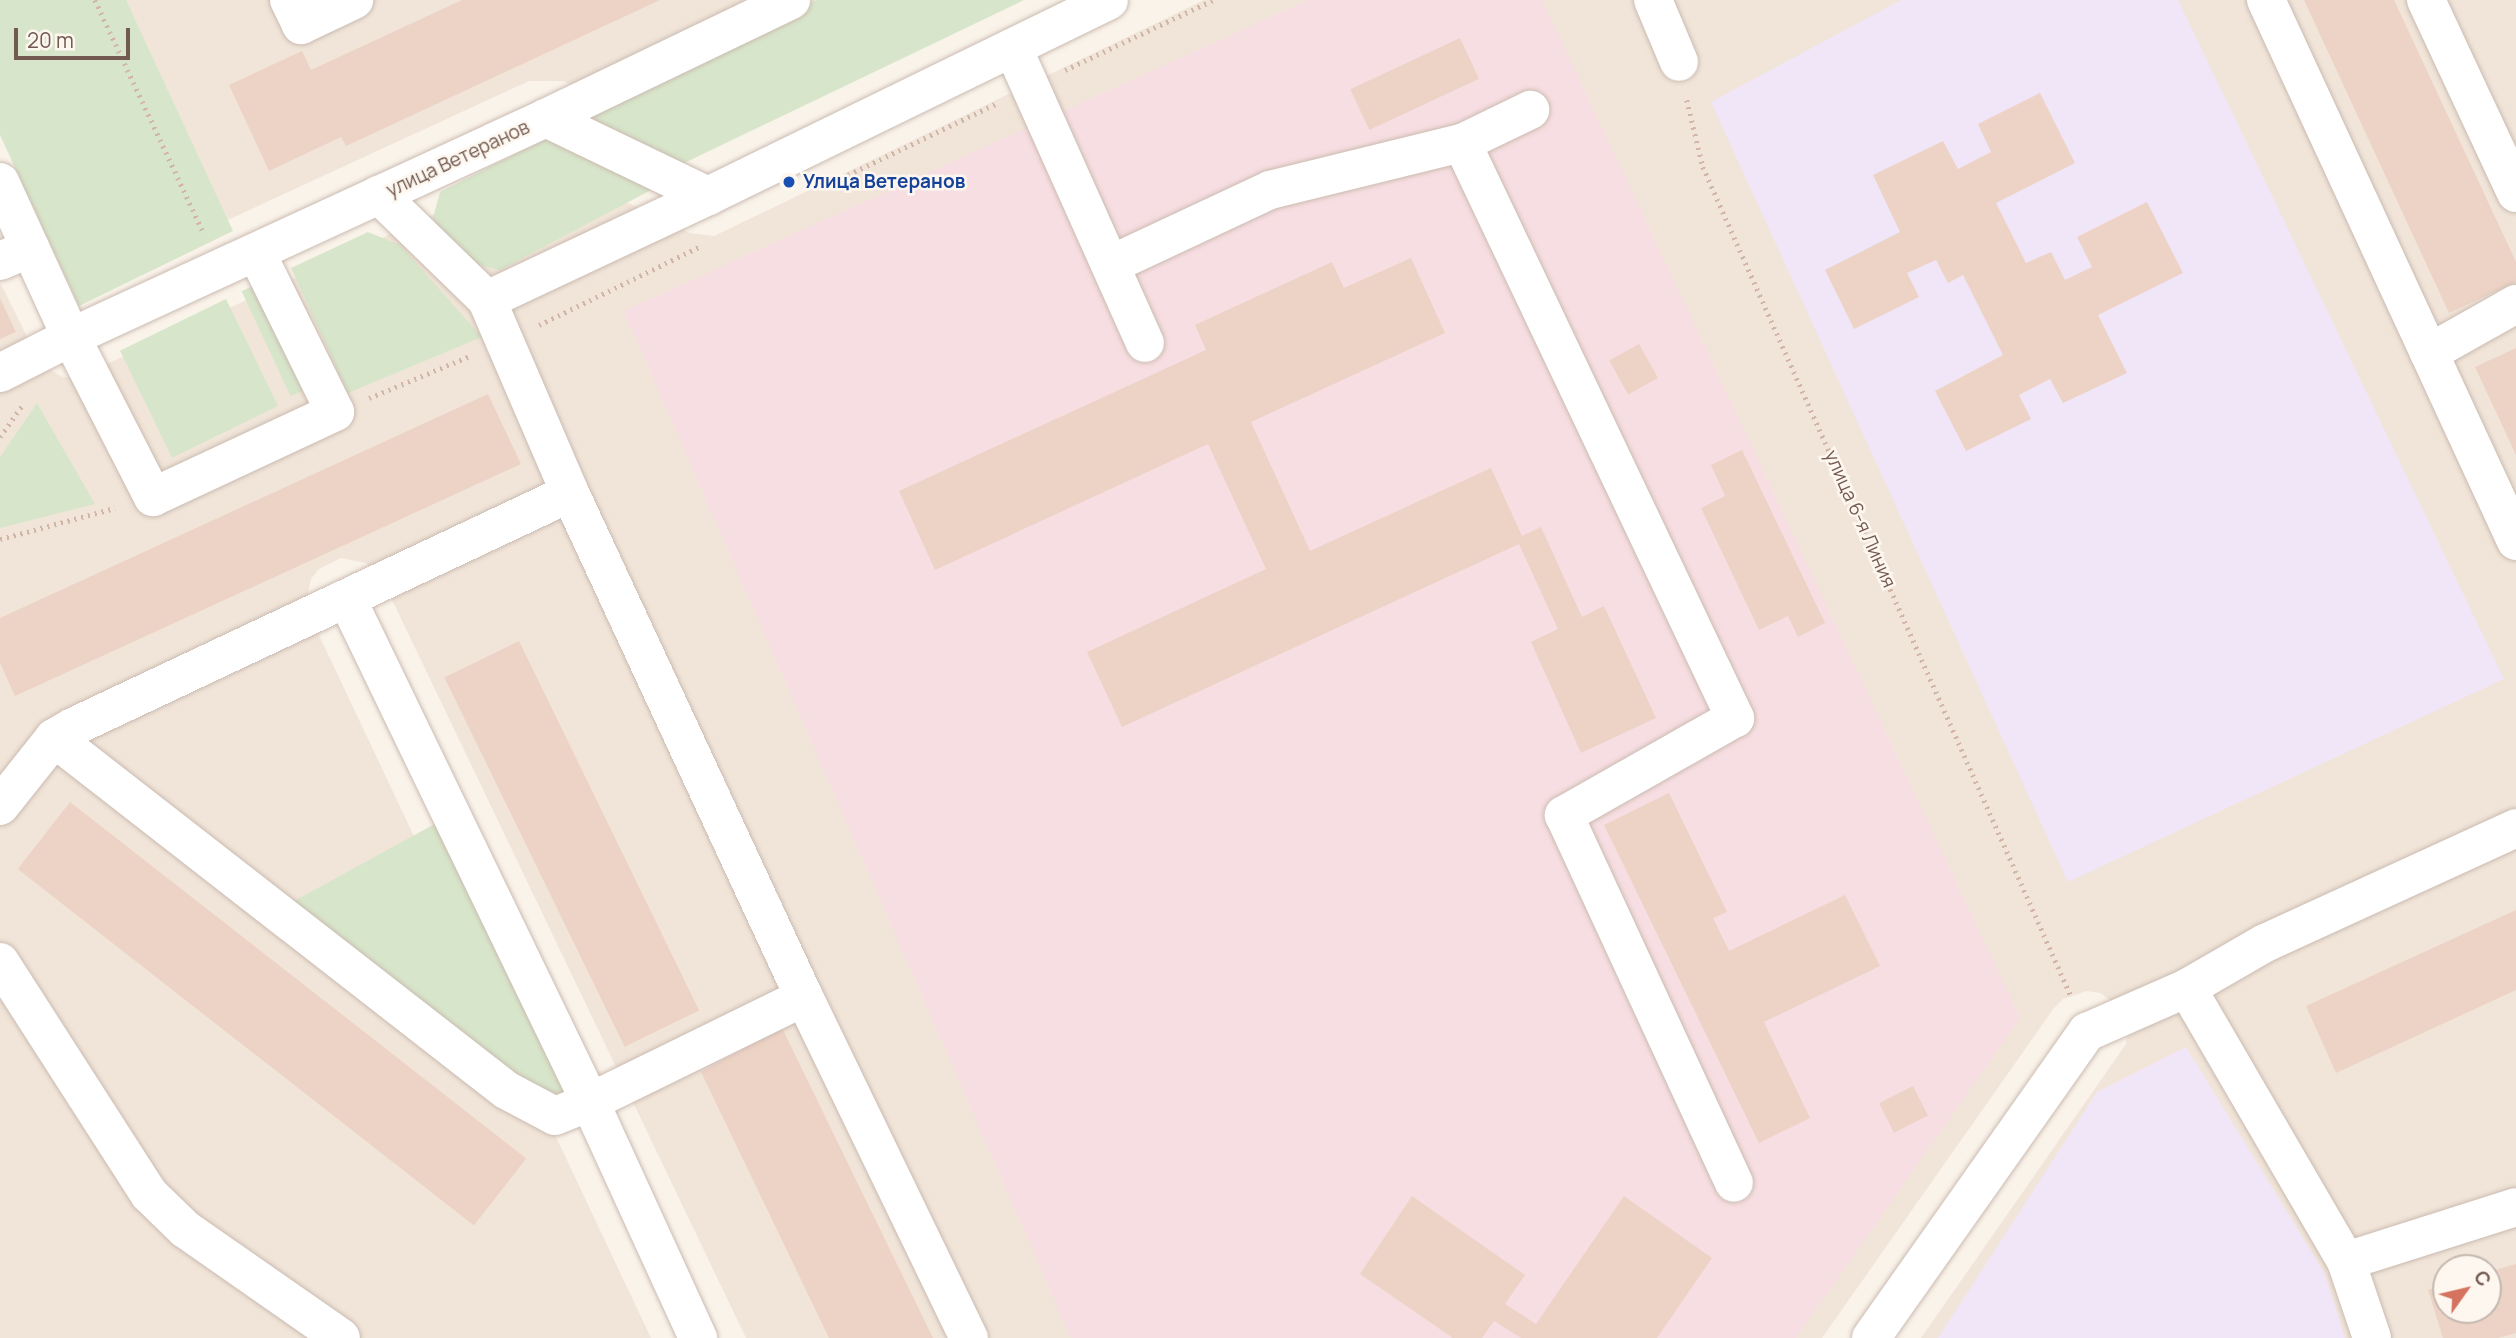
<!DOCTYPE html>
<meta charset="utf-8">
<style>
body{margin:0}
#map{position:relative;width:2516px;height:1338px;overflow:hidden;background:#faf3ea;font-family:Manrope,sans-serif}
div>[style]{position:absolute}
.residential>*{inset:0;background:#f1e5d9}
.education>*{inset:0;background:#f0e6f7}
.medical>*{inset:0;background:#f7dee2}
.green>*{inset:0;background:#d7e6ca;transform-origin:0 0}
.building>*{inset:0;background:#ecd3c5;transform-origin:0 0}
.path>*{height:4.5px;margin-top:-2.25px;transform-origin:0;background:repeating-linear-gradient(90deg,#d1b6a8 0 2px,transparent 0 7px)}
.roads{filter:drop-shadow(0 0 2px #cbbbb1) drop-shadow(0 0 2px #cbbbb1)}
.minor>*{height:38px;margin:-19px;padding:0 19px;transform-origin:19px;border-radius:19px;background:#fff}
.dots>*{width:19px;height:19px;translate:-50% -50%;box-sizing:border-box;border:4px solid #fdf7f0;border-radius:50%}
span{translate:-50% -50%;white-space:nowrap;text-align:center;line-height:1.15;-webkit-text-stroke:5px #fdf7f0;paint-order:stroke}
.street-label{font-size:19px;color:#725a50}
.transit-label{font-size:19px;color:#164399;font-weight:700}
.left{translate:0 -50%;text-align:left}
.north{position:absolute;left:2432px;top:1254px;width:70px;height:70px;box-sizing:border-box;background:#fdf7f0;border:2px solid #c5b8b0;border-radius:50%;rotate:56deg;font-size:19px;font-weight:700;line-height:28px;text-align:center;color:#725a50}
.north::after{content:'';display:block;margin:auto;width:24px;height:32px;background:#d5735e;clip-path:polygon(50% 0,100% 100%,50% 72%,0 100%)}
.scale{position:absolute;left:14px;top:28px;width:116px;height:32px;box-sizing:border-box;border:4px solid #725a50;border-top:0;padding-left:9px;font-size:21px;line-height:24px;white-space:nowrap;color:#725a50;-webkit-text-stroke:5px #fdf7f0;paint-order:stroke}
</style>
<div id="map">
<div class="residential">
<i style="clip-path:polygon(0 0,1016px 0,708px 151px,564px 81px,529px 81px,91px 283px)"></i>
<i style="clip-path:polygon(evenodd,1204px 0,2516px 0,2516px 1338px,1921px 1338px,2126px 1044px,2128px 1031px,2120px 1007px,2100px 993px,2087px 991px,2063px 999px,2054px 1008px,1822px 1338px,746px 1338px,383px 581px,366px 563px,341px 558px,319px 569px,311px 579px,306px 604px,310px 616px,651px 1338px,0 1338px,0 282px,41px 365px,63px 377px,76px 378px,546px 163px,690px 233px,714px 236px,1204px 0,2446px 1268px,2488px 1268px,2488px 1310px,2446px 1310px,2446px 1268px)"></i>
</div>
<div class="education">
<i style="clip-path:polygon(1901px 0,2178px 0,2504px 679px,2068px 882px,1711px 102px)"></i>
<i style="clip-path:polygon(2186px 1047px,2325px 1274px,2345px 1338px,1938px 1338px,2097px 1092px)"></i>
</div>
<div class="medical">
<i style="clip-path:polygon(1308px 0,1542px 0,2020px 1018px,1796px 1338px,1071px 1338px,624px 311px)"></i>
</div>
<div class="green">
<i style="clip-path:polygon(0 0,126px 0,233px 231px,79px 306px,0 135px)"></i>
<i style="clip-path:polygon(817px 0,1024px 0,676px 167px,576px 116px)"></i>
<i style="clip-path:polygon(547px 138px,653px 189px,500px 270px,475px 264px,449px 245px,433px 218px,440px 192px)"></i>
<i style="clip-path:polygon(368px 232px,400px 245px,482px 337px,348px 393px,291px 268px)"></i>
<i style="left:257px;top:284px;width:116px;height:17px;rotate:65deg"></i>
<i style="left:226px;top:299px;width:119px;height:118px;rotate:64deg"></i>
<i style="clip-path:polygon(37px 403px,95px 504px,0 528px,0 457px)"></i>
<i style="clip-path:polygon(451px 815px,590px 1102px,555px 1116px,276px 911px)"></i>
</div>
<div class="building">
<i style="clip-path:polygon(462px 0,660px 0,346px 146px,341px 137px,269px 171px,229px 85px,302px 51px,311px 70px)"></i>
<i style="clip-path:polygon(2304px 0,2394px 0,2516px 262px,2516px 282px,2449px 313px)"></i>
<i style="left:1460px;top:38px;width:45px;height:121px;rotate:65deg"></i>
<i style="clip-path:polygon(2040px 93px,2075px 163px,1996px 203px,2026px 263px,2051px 252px,2065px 280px,2092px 267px,2077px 237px,2147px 202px,2183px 273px,2098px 315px,2127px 373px,2063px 403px,2050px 379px,2019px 395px,2031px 419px,1966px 451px,1935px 391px,2003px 355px,1963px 275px,1948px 283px,1936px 260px,1907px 273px,1919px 297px,1854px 329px,1825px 270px,1900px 232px,1873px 175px,1943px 141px,1958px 169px,1991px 152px,1978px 124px)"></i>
<i style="clip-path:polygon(1411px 258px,1445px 333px,1251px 422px,1310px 551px,1491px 468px,1522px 536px,1541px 527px,1582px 617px,1604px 606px,1656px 718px,1581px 753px,1531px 642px,1558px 629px,1519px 544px,1122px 727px,1087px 652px,1266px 569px,1208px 444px,935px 570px,899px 491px,1206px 350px,1195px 325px,1332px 262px,1344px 288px)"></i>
<i style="clip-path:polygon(0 298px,16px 332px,0 339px)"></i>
<i style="left:1639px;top:344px;width:39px;height:34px;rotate:61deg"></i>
<i style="clip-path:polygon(2516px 348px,2516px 455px,2475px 367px)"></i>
<i style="clip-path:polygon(488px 394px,521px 464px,15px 696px,0 663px,0 618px)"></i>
<i style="clip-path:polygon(1742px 450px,1825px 623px,1798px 637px,1788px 616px,1759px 630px,1701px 508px,1725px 496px,1711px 465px)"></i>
<i style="left:519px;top:641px;width:411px;height:83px;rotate:64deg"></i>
<i style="clip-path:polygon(1669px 793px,1727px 912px,1713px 918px,1729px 951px,1845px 895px,1880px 966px,1764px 1022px,1810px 1118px,1759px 1143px,1604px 825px)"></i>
<i style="left:70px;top:802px;width:579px;height:85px;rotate:38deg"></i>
<i style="clip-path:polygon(2516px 910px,2516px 990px,2336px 1073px,2306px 1006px)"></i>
<i style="clip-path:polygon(782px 1028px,933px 1338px,829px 1338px,701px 1072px)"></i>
<i style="left:1913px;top:1086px;width:33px;height:38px;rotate:63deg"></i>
<i style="clip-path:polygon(1412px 1196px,1525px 1275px,1505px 1304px,1536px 1324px,1624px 1196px,1712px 1258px,1657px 1338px,1521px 1338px,1494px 1321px,1482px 1338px,1453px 1338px,1360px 1274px)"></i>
<i style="clip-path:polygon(2516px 1264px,2516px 1333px,2498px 1338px,2443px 1338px,2428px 1290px,2446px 1284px,2446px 1310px,2488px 1310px,2488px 1272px)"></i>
</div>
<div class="path">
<i style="left:95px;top:0;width:256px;rotate:65deg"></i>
<i style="left:1065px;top:70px;width:164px;rotate:-25.3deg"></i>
<i style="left:1687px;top:100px;width:69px;rotate:76.6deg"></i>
<i style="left:1703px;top:167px;width:909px;rotate:66.06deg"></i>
<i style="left:829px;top:184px;width:187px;rotate:-25.7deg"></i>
<i style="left:539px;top:325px;width:180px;rotate:-26deg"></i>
<i style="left:369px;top:398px;width:109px;rotate:-22.6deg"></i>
<i style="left:0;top:437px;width:38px;rotate:-55deg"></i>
<i style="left:0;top:539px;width:119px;rotate:-15.1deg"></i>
</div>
<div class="roads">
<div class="minor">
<i style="left:289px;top:0;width:28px;rotate:64deg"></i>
<i style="left:301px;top:25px;width:59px;rotate:-25.3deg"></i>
<i style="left:1653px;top:0;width:67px;rotate:67.2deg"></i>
<i style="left:2266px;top:0;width:596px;rotate:65.2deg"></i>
<i style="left:2426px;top:0;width:213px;rotate:65deg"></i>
<i style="left:1013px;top:48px;width:323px;rotate:65.9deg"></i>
<i style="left:546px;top:118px;width:272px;rotate:-25.7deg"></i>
<i style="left:1462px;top:143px;width:637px;rotate:64.6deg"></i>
<i style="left:1735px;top:718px;width:197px;rotate:150.4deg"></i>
<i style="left:1564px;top:815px;width:405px;rotate:65.2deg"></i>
<i style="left:0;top:182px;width:170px;rotate:65.4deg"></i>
<i style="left:71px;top:337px;width:523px;rotate:-24.75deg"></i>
<i style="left:546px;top:118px;width:180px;rotate:25.7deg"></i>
<i style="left:708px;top:196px;width:446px;rotate:-26deg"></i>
<i style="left:0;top:261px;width:33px;rotate:-23deg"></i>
<i style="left:1112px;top:264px;width:174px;rotate:-25.1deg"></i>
<i style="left:1270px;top:190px;width:198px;rotate:-13.8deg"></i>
<i style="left:1462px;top:143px;width:76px;rotate:-25.9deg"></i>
<i style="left:487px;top:300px;width:244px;rotate:-25.2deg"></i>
<i style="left:2429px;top:353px;width:100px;rotate:-29.4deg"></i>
<i style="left:0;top:373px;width:80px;rotate:-26.9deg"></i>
<i style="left:71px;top:337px;width:180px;rotate:62.9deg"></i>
<i style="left:153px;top:497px;width:201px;rotate:-25deg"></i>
<i style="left:335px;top:412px;width:178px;rotate:-116.3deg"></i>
<i style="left:347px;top:599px;width:559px;rotate:64.21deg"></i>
<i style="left:590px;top:1102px;width:260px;rotate:65.4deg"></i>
<i style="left:54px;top:738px;width:573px;rotate:37.91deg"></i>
<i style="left:506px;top:1090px;width:55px;rotate:28deg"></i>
<i style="left:555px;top:1116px;width:38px;rotate:-22deg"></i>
<i style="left:590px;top:1102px;width:238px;rotate:-26.1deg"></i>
<i style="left:804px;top:997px;width:556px;rotate:-114.9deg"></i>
<i style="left:0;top:806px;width:87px;rotate:-51.5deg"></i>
<i style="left:54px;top:738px;width:22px;rotate:-30deg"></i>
<i style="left:73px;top:727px;width:549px;rotate:-25.21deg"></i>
<i style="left:570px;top:493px;width:210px;rotate:-113.3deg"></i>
<i style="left:487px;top:300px;width:151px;rotate:-135.8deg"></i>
<i style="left:0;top:962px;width:276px;rotate:57.3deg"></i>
<i style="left:149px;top:1194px;width:50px;rotate:44.2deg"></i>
<i style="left:185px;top:1229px;width:190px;rotate:34.9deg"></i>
<i style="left:2187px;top:988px;width:316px;rotate:59.8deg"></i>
<i style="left:2346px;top:1261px;width:81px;rotate:71.3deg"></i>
<i style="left:804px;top:997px;width:379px;rotate:64.2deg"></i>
<i style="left:2346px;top:1261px;width:178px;rotate:-17.6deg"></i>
<i style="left:1871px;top:1338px;width:375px;rotate:-54.8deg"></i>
<i style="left:2087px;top:1032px;width:109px;rotate:-23.7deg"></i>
<i style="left:2187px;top:988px;width:90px;rotate:-30deg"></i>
<i style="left:2265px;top:943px;width:276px;rotate:-24.6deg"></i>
</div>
</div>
<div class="dots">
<i style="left:789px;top:182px;background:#1a4fb4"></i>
</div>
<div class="street-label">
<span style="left:458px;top:159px;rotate:-25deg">улица Ветеранов</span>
<span style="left:1860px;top:519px;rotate:66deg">улица 6-я Линия</span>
</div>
<div class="transit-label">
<span class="left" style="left:803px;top:182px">Улица Ветеранов</span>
</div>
<div class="north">С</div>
<div class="scale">20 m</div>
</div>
